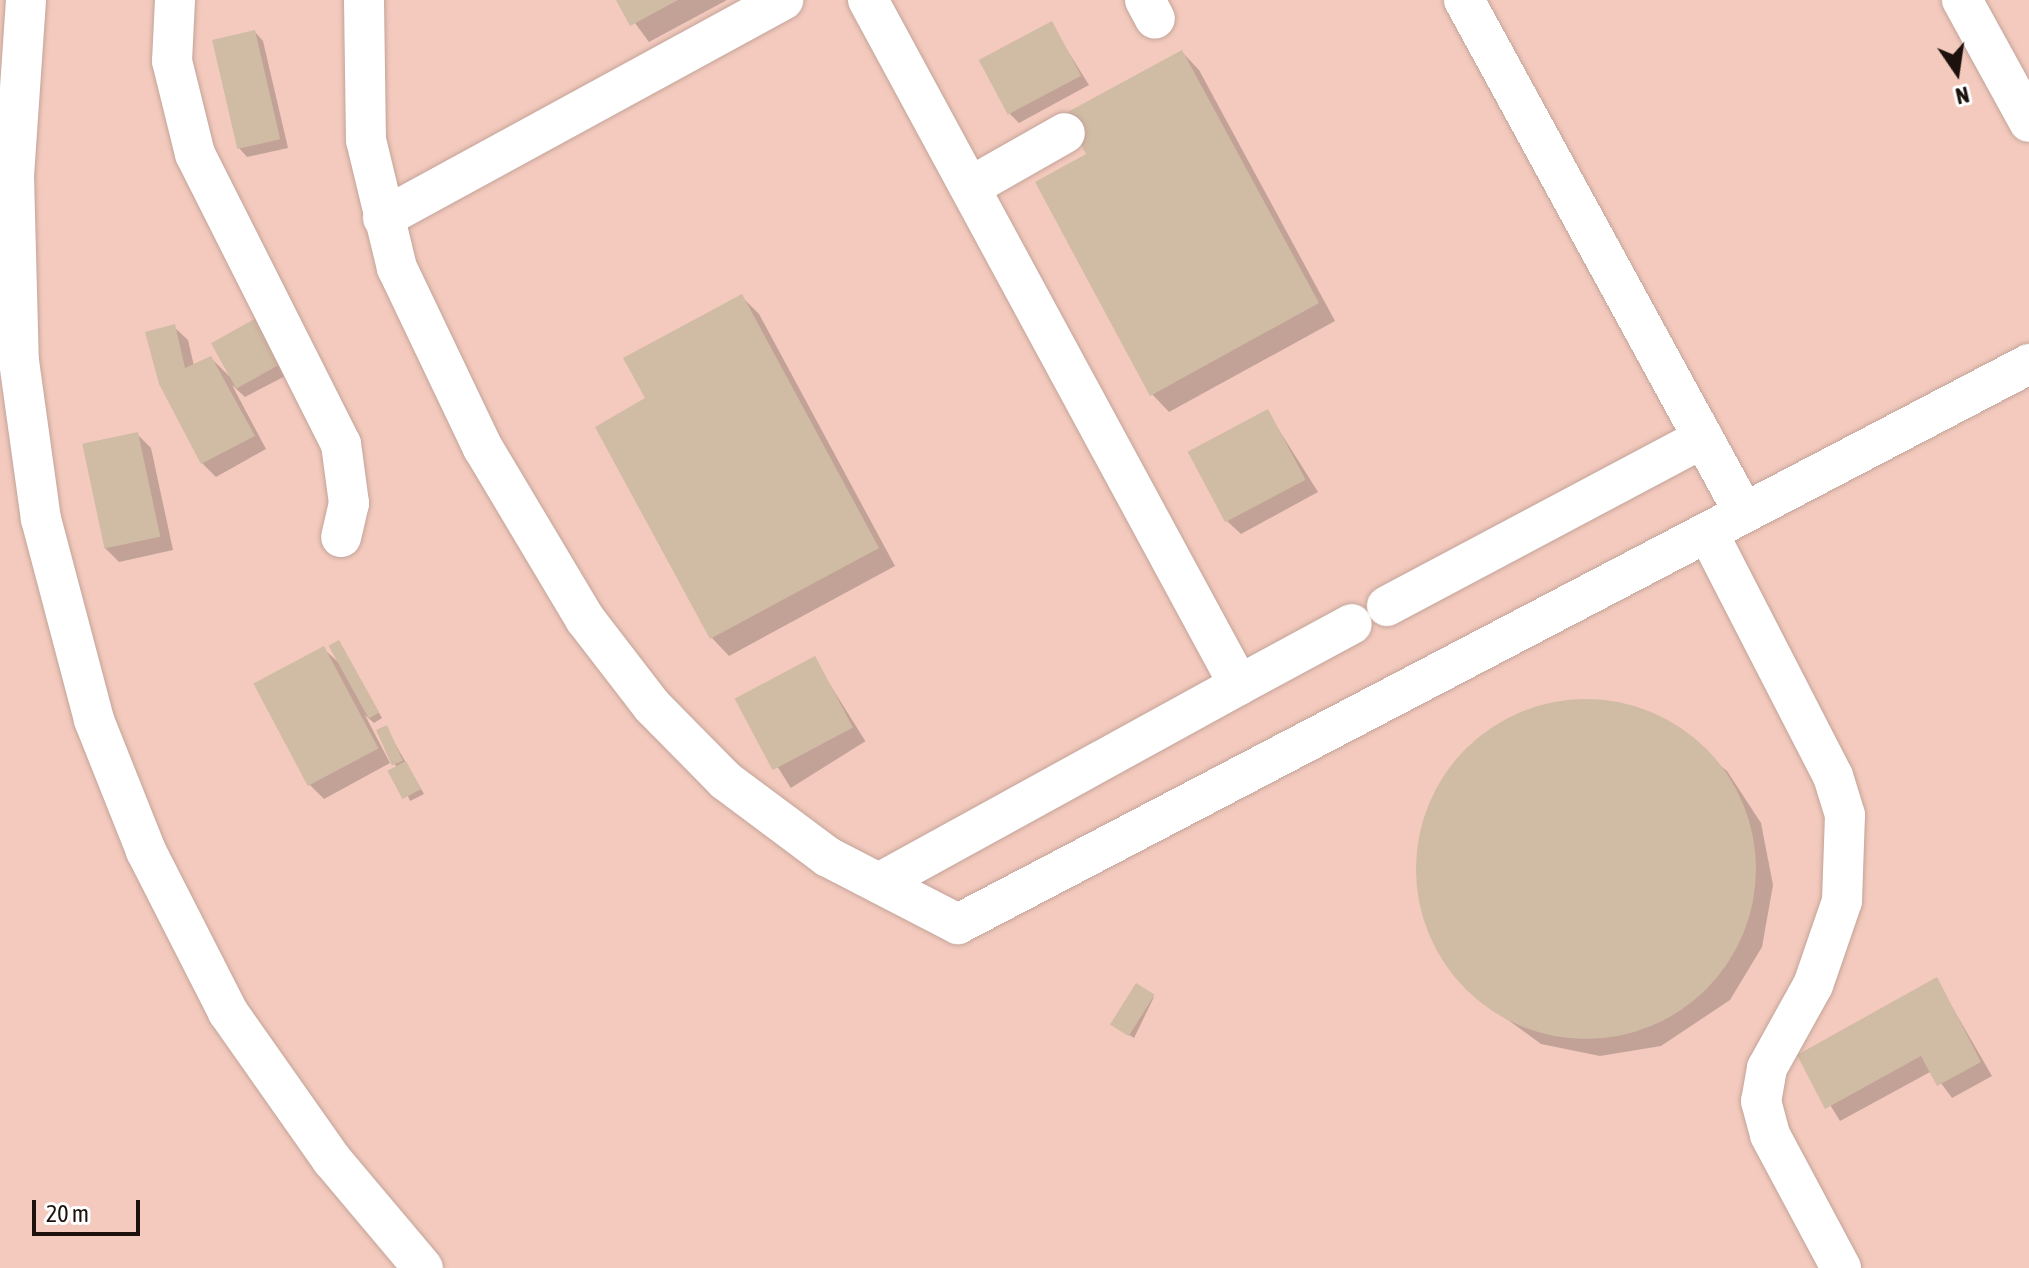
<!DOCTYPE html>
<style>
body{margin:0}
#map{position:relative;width:2029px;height:1268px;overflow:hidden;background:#fad9ce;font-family:"Asap Condensed",sans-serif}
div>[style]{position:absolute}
.built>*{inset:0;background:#f3cabd;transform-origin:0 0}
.shadow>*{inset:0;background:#0003;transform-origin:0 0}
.building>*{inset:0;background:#d0bba4;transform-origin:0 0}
.round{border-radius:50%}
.roads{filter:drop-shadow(0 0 2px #c3a399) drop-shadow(0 0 2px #c3a399)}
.minor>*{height:40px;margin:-20px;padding:0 20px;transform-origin:20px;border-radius:20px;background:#fff}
span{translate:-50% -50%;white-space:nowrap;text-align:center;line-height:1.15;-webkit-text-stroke:6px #fff;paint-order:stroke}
.north{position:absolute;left:1917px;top:32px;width:80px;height:80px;-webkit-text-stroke:6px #fff;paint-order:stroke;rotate:167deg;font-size:22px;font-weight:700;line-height:32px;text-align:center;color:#1c110d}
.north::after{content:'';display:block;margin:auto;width:28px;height:36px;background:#1c110d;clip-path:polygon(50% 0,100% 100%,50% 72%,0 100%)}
.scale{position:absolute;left:32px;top:1200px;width:108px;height:36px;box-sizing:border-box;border:4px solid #1c110d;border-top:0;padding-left:10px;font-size:24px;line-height:28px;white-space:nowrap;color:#1c110d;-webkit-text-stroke:6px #fff;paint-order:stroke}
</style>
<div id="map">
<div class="built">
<i style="left:0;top:0;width:2029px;height:1268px"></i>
</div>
<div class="shadow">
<i style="clip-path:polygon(618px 0,727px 0,649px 42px)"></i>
<i style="clip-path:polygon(1051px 24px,1089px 85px,1019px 123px,1010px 114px)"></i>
<i style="clip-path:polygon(255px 32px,263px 41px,288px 148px,247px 157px,239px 148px)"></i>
<i style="clip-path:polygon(1182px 52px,1199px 70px,1335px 321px,1169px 412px,1152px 394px,1089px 155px)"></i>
<i style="clip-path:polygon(741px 296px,759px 314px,895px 566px,729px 656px,712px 638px,598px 427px,648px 399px)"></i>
<i style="clip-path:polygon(260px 319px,293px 372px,245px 397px,232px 385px,266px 449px,216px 477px,202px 463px,174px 327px,188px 340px,194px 366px,211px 358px,229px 376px)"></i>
<i style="clip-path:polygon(1267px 411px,1318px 492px,1241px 534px,1227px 521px)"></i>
<i style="clip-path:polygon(138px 435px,151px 448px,173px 550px,119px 562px,105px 548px)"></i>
<i style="clip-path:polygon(339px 642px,382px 718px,374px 723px,365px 715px,390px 763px,324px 799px,310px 785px,323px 648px,341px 665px)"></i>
<i style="left:814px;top:659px;width:97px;height:88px;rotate:58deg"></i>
<i style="clip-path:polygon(1597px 701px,1657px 716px,1727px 771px,1761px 823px,1773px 885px,1762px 947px,1730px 1000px,1661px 1046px,1600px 1056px,1541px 1044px,1471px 993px,1427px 926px,1420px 846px,1440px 786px,1480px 739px,1535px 708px)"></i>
<i style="clip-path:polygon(386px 728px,424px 794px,410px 801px,395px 764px)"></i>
<i style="clip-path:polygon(1936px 979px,1992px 1076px,1952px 1098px,1932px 1071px,1840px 1121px,1800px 1056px)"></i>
<i style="clip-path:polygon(1154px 997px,1134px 1038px,1112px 1024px)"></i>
</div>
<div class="building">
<i style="clip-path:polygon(616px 0,678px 0,630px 26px)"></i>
<i style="left:1052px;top:21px;width:62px;height:83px;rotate:62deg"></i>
<i style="left:255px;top:30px;width:112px;height:44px;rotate:77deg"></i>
<i style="clip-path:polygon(1182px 50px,1319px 303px,1150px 396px,1035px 182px,1086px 154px,1064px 114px)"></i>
<i style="clip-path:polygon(742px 294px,879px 548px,710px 639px,595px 427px,645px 398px,623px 358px)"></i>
<i style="left:260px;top:316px;width:52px;height:56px;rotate:61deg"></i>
<i style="clip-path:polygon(175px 324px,185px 368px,211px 356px,255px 436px,201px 464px,159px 384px,145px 332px)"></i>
<i style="left:1268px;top:409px;width:80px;height:91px;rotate:62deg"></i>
<i style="left:138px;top:432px;width:107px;height:57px;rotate:78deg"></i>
<i style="left:339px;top:640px;width:83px;height:12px;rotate:61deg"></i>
<i style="left:324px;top:646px;width:116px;height:80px;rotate:62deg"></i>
<i style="left:815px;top:656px;width:81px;height:91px;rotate:62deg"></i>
<i class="round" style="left:1416px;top:699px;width:340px;height:340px"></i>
<i style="left:387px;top:725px;width:39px;height:12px;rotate:66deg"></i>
<i style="left:406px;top:761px;width:32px;height:21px;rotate:62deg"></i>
<i style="clip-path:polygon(1937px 977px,1981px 1062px,1937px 1086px,1921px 1056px,1825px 1109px,1797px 1055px)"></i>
<i style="left:1136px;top:983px;width:22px;height:49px;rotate:32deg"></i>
</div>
<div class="roads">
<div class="minor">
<i style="left:26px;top:0;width:176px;rotate:93.9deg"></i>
<i style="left:14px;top:176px;width:185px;rotate:88.5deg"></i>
<i style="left:19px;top:361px;width:160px;rotate:82.1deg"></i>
<i style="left:41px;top:519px;width:208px;rotate:75.2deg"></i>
<i style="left:94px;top:720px;width:141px;rotate:68.3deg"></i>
<i style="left:146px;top:851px;width:181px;rotate:63deg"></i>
<i style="left:228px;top:1012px;width:181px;rotate:54.9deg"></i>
<i style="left:332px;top:1160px;width:141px;rotate:49.9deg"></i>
<i style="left:175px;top:0;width:61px;rotate:92.8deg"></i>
<i style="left:172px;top:61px;width:96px;rotate:76.1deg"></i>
<i style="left:195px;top:154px;width:325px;rotate:63.3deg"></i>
<i style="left:341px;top:444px;width:60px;rotate:82.3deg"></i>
<i style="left:349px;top:503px;width:35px;rotate:103deg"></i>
<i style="left:364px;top:0;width:140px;rotate:89.2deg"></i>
<i style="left:366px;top:140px;width:132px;rotate:76.4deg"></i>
<i style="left:397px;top:268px;width:199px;rotate:64.5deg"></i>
<i style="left:483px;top:448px;width:199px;rotate:59.2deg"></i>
<i style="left:585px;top:619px;width:110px;rotate:52.4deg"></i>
<i style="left:652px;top:706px;width:105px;rotate:45.4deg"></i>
<i style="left:726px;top:781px;width:127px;rotate:36.7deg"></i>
<i style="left:828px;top:857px;width:146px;rotate:27.3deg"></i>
<i style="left:958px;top:924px;width:1209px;rotate:-27.6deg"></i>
<i style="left:868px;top:0;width:779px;rotate:61.56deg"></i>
<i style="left:1239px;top:685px;width:411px;rotate:151.2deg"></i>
<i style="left:1145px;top:0;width:21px;rotate:62deg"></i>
<i style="left:1464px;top:0;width:584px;rotate:61.37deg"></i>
<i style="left:1962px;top:0;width:139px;rotate:61.2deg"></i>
<i style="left:970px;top:187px;width:109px;rotate:-29.6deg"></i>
<i style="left:383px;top:218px;width:456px;rotate:-28.6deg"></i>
<i style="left:1708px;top:533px;width:273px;rotate:62.8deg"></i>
<i style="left:1833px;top:776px;width:41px;rotate:72.9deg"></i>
<i style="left:1845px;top:815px;width:86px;rotate:92deg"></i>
<i style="left:1842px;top:901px;width:89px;rotate:109deg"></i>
<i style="left:1813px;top:985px;width:95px;rotate:119deg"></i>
<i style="left:1767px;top:1068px;width:34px;rotate:100deg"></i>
<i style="left:1761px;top:1101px;width:35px;rotate:75deg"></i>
<i style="left:1770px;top:1135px;width:151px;rotate:61.9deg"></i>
<i style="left:1387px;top:606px;width:358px;rotate:-28deg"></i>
<i style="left:1239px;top:685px;width:128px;rotate:-28.4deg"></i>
</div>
</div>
<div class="north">N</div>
<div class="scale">20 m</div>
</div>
